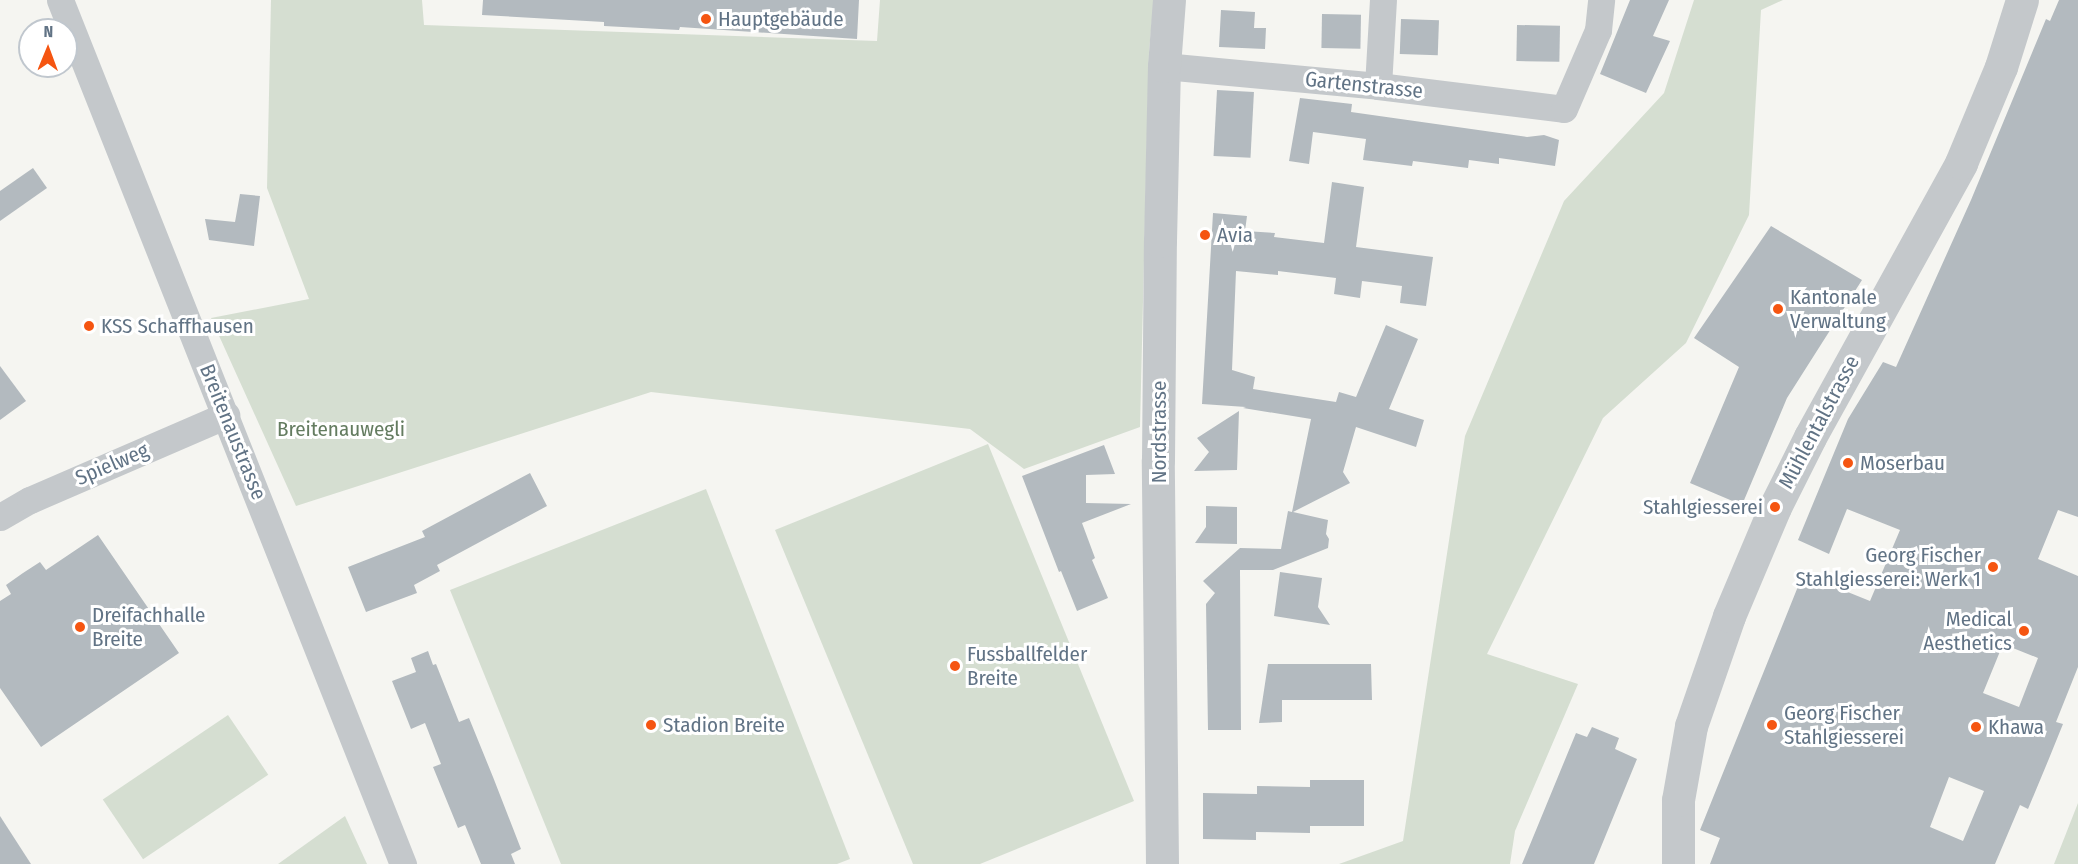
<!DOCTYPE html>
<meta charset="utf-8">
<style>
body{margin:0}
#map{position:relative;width:2078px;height:864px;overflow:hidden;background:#f5f5f1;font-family:"Fira Sans Condensed",sans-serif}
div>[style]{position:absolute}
.green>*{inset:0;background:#d5ded1;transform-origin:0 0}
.building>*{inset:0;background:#b3babf;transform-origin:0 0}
.minor>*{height:27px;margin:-13.5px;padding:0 13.5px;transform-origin:13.5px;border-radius:13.5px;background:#c4c8cb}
.tertiary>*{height:33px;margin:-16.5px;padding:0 16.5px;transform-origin:16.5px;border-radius:16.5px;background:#c4c8cb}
.dots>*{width:16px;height:16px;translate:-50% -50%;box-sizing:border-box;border:3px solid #fff;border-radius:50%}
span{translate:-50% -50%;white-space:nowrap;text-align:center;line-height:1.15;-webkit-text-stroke:6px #fff;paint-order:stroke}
.poi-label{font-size:21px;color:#617385}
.left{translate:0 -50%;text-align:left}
.right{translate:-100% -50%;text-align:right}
.street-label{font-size:21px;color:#617385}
.park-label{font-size:21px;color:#647c60}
.north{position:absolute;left:18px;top:18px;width:60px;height:60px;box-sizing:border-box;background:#fff;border:2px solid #c0c7ce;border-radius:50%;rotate:1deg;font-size:16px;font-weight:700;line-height:24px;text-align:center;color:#617385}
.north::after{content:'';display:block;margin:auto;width:21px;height:27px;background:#f55511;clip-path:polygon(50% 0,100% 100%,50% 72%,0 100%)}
</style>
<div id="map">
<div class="green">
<i style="clip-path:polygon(271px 0,422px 0,424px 25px,877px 41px,880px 0,1154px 0,1149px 51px,1140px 427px,1024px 469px,970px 429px,651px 392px,296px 506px,211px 318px,309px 299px,267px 188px)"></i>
<i style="clip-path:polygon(1694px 0,1783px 0,1761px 10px,1749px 215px,1686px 343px,1603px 418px,1487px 654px,1578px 684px,1515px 831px,1510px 864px,1339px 864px,1403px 841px,1465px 436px,1564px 201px,1664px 93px)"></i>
<i style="clip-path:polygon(988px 444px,1134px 801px,980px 864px,913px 864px,775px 530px)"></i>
<i style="clip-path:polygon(706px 489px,850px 859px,837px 864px,561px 864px,450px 590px)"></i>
<i style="left:228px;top:715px;width:72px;height:151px;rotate:56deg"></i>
<i style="clip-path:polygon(2078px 803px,2078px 864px,2054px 864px,2056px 859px)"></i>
<i style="clip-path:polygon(345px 816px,367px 864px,278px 864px)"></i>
</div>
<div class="building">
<i style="clip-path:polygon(483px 0,859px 0,857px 39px,680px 27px,679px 30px,604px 26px,604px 22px,482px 15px)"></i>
<i style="clip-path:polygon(1630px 0,1669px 0,1653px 36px,1670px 41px,1646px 93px,1600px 74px)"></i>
<i style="clip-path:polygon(evenodd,2059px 0,2078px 0,2078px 517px,2058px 510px,2038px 559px,2078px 576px,2078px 667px,2056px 722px,2063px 724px,2048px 761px,2028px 809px,2020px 805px,1995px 864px,1710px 864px,1720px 838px,1700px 830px,1803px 574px,1870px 601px,1900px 530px,1847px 509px,1829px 554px,1798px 540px,1848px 419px,1883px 362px,1896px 367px,1971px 200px,2046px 19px,2050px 21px,2059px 0,2003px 644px,2038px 658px,2019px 707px,1983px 693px,2003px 644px,2059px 0,1949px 777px,1984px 791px,1963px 841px,1930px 827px,1949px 777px)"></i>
<i style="clip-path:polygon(1221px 10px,1255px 12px,1254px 28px,1266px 28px,1265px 49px,1219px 47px)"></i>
<i style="left:1322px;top:14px;width:39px;height:34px;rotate:1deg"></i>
<i style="left:1401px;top:19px;width:38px;height:35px;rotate:2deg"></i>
<i style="left:1517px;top:25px;width:43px;height:36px;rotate:1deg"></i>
<i style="left:1217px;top:90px;width:37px;height:66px;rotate:3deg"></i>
<i style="clip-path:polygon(1300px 98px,1352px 104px,1351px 112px,1527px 137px,1544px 135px,1559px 140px,1555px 166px,1499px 158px,1499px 164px,1469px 160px,1468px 168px,1413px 161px,1412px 166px,1363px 160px,1366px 139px,1313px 132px,1309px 164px,1289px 161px)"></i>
<i style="clip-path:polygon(33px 168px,47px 188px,0 221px,0 191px)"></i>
<i style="clip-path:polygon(1332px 182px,1364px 187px,1356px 247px,1433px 257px,1426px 306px,1400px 303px,1402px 286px,1362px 281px,1360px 298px,1334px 294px,1336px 278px,1278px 271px,1278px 275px,1236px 271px,1232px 370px,1255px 377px,1253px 389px,1336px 402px,1339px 392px,1356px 397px,1386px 325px,1418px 339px,1389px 409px,1424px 420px,1416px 447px,1356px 427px,1343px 472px,1350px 483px,1293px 512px,1328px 520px,1326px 534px,1329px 539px,1328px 548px,1273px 570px,1240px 570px,1241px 730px,1208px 730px,1206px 604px,1215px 593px,1203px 581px,1240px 548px,1281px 549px,1288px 511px,1292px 512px,1311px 419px,1243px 408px,1246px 407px,1202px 404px,1213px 213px,1247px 216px,1245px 231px,1275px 233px,1274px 237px,1324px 243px)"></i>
<i style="clip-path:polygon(240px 194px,260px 196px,254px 246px,209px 240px,205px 219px,235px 222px)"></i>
<i style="clip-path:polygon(1771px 226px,1862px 280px,1787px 398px,1742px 505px,1690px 483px,1739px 367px,1694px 338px)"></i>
<i style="clip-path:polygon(0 366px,26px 401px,0 420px)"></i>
<i style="clip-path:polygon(1239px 411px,1237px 470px,1194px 471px,1209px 452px,1197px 438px)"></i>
<i style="clip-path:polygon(1104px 445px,1115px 474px,1086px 475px,1086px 503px,1131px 504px,1082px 523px,1095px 558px,1092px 560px,1108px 598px,1077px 611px,1061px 571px,1059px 572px,1022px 476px)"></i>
<i style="clip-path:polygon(530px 473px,547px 506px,437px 565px,440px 571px,414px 585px,417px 593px,366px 612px,348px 567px,425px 537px,422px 531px)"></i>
<i style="clip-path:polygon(1206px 506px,1237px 507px,1237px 544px,1195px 543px,1206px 527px)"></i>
<i style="clip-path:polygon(98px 535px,179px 653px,41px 747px,0 688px,0 601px,11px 594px,6px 585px,23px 573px,40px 562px,46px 570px)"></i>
<i style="clip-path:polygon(1280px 572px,1322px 578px,1318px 607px,1330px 625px,1274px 616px)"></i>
<i style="clip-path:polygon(428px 651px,433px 665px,436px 664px,459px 722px,469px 718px,493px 777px,521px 849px,511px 854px,515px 864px,481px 864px,465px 825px,458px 828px,433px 767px,441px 764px,425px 723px,411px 729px,392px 681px,416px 672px,411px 658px)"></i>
<i style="clip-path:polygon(1268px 664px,1371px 664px,1372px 700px,1282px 700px,1282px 722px,1259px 723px)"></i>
<i style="clip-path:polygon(1592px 727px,1619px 738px,1615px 749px,1637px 759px,1594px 864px,1522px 864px,1576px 733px,1587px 737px)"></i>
<i style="clip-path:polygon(1310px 780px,1364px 780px,1364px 826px,1310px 826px,1310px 833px,1256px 832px,1256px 840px,1203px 839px,1203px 793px,1257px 794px,1257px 786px,1310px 787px)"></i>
<i style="clip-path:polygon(0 816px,31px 864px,0 864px)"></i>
</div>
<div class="minor">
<i style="left:60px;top:0;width:930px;rotate:68.35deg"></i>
<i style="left:1164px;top:66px;width:215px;rotate:5.3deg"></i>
<i style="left:1378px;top:86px;width:187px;rotate:7deg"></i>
<i style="left:1564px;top:109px;width:86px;rotate:-66.7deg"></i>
<i style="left:1598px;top:30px;width:30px;rotate:-84deg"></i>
<i style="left:1378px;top:86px;width:86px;rotate:-86.7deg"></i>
<i style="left:0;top:517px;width:34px;rotate:-30deg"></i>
<i style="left:30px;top:500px;width:214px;rotate:-23.4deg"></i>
</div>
<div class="tertiary">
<i style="left:1162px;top:864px;width:404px;rotate:-90.6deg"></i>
<i style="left:1158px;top:460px;width:219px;rotate:-89.5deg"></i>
<i style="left:1160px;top:241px;width:175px;rotate:-88.7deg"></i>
<i style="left:1164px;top:66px;width:66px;rotate:-85.7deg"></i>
<i style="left:1678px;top:864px;width:64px;rotate:-90deg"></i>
<i style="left:1678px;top:800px;width:75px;rotate:-80deg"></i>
<i style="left:1691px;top:726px;width:116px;rotate:-70.9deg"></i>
<i style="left:1729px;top:616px;width:118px;rotate:-67.1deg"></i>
<i style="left:1775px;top:507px;width:78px;rotate:-63.4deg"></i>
<i style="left:1810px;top:437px;width:313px;rotate:-61.1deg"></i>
<i style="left:1961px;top:163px;width:104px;rotate:-67.4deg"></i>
<i style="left:2001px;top:67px;width:70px;rotate:-72.6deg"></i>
</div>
<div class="dots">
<i style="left:706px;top:19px;background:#f55511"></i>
<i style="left:1205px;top:235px;background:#f55511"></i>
<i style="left:1778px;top:309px;background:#f55511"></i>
<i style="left:89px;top:326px;background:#f55511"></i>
<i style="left:1848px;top:463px;background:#f55511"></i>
<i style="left:1775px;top:507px;background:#f55511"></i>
<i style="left:1993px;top:567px;background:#f55511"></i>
<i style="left:80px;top:627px;background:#f55511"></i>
<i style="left:2024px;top:631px;background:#f55511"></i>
<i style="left:955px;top:666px;background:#f55511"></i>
<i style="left:651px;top:725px;background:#f55511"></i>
<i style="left:1772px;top:725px;background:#f55511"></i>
<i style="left:1976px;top:727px;background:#f55511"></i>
</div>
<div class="poi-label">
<span class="left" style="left:718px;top:19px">Hauptgebäude</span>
<span class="left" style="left:1217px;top:235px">Avia</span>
<span class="left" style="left:1790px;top:309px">Kantonale<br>Verwaltung</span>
<span class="left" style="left:101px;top:326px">KSS Schaffhausen</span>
<span class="left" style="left:1860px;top:463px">Moserbau</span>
<span class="right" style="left:1763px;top:507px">Stahlgiesserei</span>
<span class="right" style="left:1981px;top:567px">Georg Fischer<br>Stahlgiesserei: Werk 1</span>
<span class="left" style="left:92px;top:627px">Dreifachhalle<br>Breite</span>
<span class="right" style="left:2012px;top:631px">Medical<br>Aesthetics</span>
<span class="left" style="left:967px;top:666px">Fussballfelder<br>Breite</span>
<span class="left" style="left:1784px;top:725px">Georg Fischer<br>Stahlgiesserei</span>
<span class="left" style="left:663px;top:725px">Stadion Breite</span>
<span class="left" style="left:1988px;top:727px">Khawa</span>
</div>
<div class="street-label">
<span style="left:1364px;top:85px;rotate:6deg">Gartenstrasse</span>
<span style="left:1819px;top:422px;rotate:-62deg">Mühlentalstrasse</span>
<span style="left:233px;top:432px;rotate:68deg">Breitenaustrasse</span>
<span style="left:1159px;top:432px;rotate:-90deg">Nordstrasse</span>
<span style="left:112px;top:464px;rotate:-23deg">Spielweg</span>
</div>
<div class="park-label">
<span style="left:341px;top:429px">Breitenauwegli</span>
</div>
<div class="north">N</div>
</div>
